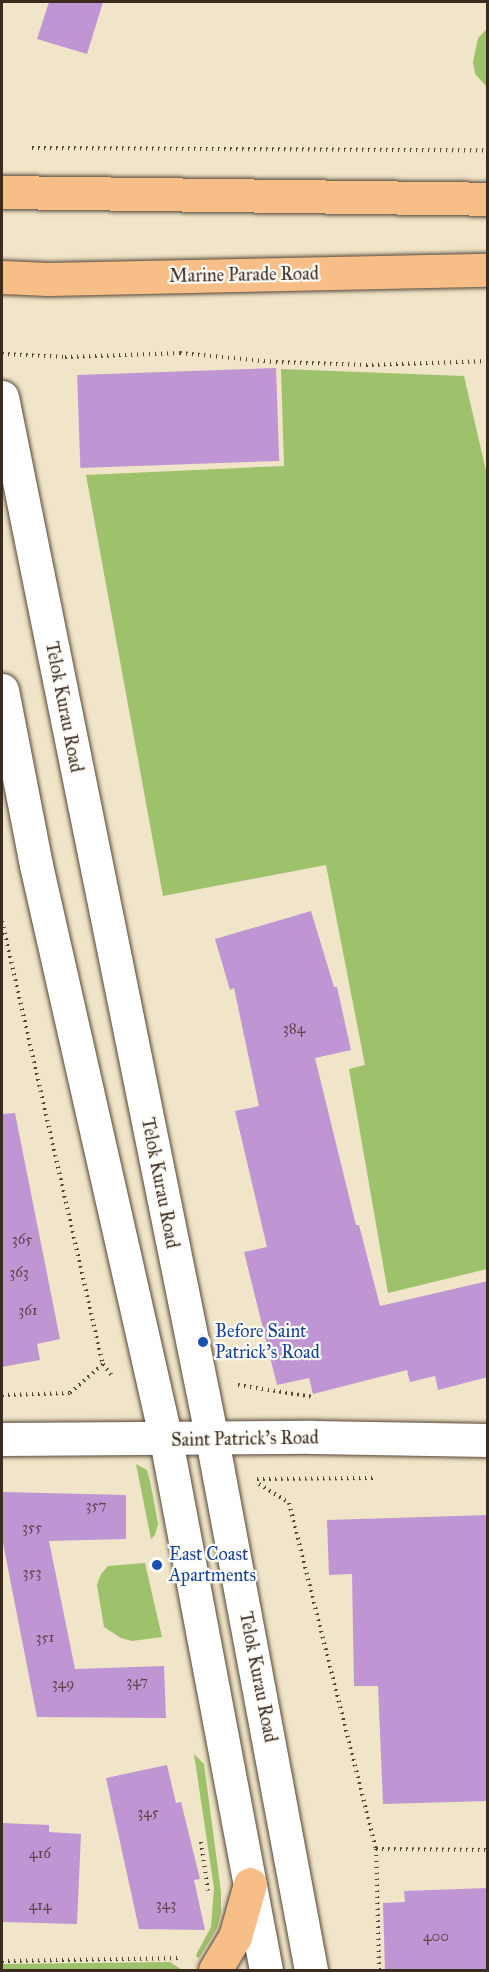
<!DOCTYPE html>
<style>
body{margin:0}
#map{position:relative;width:489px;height:1972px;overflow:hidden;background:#f0e5c8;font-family:"IM FELL Great Primer",serif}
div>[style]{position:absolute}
.green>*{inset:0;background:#9ec16b}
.building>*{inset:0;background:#bf96d3;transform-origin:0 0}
.path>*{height:4px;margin-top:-2px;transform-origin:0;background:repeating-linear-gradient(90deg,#564638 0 1.5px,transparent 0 6px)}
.roads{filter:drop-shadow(0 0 2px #564638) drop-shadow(0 0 2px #564638)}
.minor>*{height:33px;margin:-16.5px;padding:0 16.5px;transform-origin:16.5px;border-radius:16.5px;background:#fff}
.major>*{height:33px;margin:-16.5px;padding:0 16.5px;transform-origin:16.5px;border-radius:16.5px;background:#f7be88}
.dots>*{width:16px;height:16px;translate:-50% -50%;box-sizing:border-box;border:3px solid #fdfcf7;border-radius:50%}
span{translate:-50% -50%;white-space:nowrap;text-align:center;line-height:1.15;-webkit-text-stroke:4.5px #fdfcf7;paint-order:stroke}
.number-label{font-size:15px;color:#5c454b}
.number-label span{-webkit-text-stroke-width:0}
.street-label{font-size:18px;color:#3b2a1e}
.transit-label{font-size:18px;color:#164399}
.left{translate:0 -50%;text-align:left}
.frame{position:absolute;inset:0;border:3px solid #3b2a1e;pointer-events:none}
</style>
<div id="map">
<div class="green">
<i style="clip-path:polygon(487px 29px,487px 87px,475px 74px,473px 62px,478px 38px)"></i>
<i style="clip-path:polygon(281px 369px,464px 376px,487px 475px,487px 1269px,388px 1293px,349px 1069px,365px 1065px,326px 865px,163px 896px,86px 475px,284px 466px)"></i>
<i style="clip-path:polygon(136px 1464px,147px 1470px,150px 1481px,158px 1524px,155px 1535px,151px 1539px)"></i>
<i style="clip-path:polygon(145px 1563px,162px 1637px,132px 1641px,121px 1638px,104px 1627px,97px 1585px,101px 1574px,108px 1566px)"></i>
<i style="clip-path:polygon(194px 1754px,204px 1764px,221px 1892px,221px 1913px,217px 1928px,199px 1958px,196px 1956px,197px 1953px,211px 1927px,214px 1888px)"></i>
<i style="clip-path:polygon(170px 1962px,182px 1970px,2px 1970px,2px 1964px)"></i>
</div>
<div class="building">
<i style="clip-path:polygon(49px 2px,103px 2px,87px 54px,37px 39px)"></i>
<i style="left:276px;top:368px;width:93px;height:199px;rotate:88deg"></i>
<i style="clip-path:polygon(311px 911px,334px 987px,337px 987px,351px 1050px,315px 1058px,356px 1225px,359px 1225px,380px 1306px,488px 1281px,488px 1377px,438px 1390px,435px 1376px,410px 1382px,407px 1370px,313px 1394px,309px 1378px,277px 1385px,244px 1252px,267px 1247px,235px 1111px,259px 1106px,234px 988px,230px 990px,215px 939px)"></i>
<i style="clip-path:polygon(15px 1113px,60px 1339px,37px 1344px,40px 1360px,2px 1367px,2px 1114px)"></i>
<i style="clip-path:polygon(2px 1492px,126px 1495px,126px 1539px,49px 1541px,75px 1669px,164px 1666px,166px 1718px,37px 1717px,2px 1538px)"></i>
<i style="clip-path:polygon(488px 1515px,488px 1801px,383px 1804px,378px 1686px,354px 1686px,352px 1574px,329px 1575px,327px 1520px)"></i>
<i style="clip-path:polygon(167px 1765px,176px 1803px,181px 1802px,200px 1879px,194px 1880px,205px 1930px,139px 1929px,106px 1778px)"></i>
<i style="clip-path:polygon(2px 1823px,49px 1825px,49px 1832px,81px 1834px,77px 1924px,2px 1922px)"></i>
<i style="clip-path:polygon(488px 1888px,488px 1971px,385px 1971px,383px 1903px,405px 1902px,404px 1891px)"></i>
</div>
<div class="path">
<i style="left:32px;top:148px;width:456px;rotate:0.3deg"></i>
<i style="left:2px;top:354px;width:63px;rotate:2.7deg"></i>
<i style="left:65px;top:357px;width:115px;rotate:-2deg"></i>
<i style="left:180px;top:353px;width:96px;rotate:5.4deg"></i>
<i style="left:276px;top:362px;width:90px;rotate:1.9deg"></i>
<i style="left:366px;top:365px;width:122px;rotate:-1.9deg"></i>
<i style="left:2px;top:921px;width:454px;rotate:77.2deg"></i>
<i style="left:103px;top:1364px;width:15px;rotate:53deg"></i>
<i style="left:238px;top:1385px;width:76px;rotate:9.1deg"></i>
<i style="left:2px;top:1395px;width:68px;rotate:-1.7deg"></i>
<i style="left:70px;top:1393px;width:44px;rotate:-41.3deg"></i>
<i style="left:257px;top:1479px;width:116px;rotate:-0.5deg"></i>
<i style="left:259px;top:1484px;width:36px;rotate:32deg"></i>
<i style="left:289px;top:1503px;width:357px;rotate:75.9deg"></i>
<i style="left:201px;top:1842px;width:49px;rotate:81.9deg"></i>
<i style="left:2px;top:1961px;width:179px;rotate:-1deg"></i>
<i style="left:379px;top:1970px;width:121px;rotate:-91.4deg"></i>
<i style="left:376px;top:1849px;width:112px;rotate:0.5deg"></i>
</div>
<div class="roads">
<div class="minor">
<i style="left:2px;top:397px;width:1063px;rotate:78.61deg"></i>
<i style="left:212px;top:1439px;width:540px;rotate:79.44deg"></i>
<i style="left:2px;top:690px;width:178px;rotate:79deg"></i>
<i style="left:36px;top:865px;width:590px;rotate:77.26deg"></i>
<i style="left:166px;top:1440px;width:539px;rotate:79.32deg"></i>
<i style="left:2px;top:1439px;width:311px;rotate:-0.4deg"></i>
<i style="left:313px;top:1437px;width:175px;rotate:1deg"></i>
</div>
<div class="major">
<i style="left:2px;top:192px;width:486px;rotate:0.8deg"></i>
<i style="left:2px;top:277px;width:46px;rotate:2.5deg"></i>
<i style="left:48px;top:279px;width:440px;rotate:-1.2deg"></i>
<i style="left:215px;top:1970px;width:39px;rotate:-59deg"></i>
<i style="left:235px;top:1937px;width:55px;rotate:-74.2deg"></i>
</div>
</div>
<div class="dots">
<i style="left:203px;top:1342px;background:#1a4fb4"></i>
<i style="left:157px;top:1565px;background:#1a4fb4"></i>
</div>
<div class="number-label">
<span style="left:294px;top:1029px">384</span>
<span style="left:22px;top:1240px">365</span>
<span style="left:19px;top:1273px">363</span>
<span style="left:28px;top:1311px">361</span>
<span style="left:96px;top:1506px">357</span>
<span style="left:32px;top:1528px">355</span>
<span style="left:32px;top:1573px">353</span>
<span style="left:45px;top:1638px">351</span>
<span style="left:137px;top:1682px">347</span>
<span style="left:63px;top:1684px">349</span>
<span style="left:148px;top:1813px">345</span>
<span style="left:40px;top:1854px">416</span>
<span style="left:166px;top:1905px">343</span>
<span style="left:40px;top:1906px">414</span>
<span style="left:436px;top:1937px">400</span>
</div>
<div class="street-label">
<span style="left:244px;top:275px;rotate:-1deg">Marine Parade Road</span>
<span style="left:64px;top:707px;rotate:79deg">Telok Kurau Road</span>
<span style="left:160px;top:1183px;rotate:79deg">Telok Kurau Road</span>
<span style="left:245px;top:1439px;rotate:-1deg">Saint Patrick's Road</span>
<span style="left:258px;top:1677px;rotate:79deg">Telok Kurau Road</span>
</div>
<div class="transit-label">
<span class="left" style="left:215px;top:1342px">Before Saint<br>Patrick's Road</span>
<span class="left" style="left:169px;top:1565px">East Coast<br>Apartments</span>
</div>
<div class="frame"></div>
</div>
